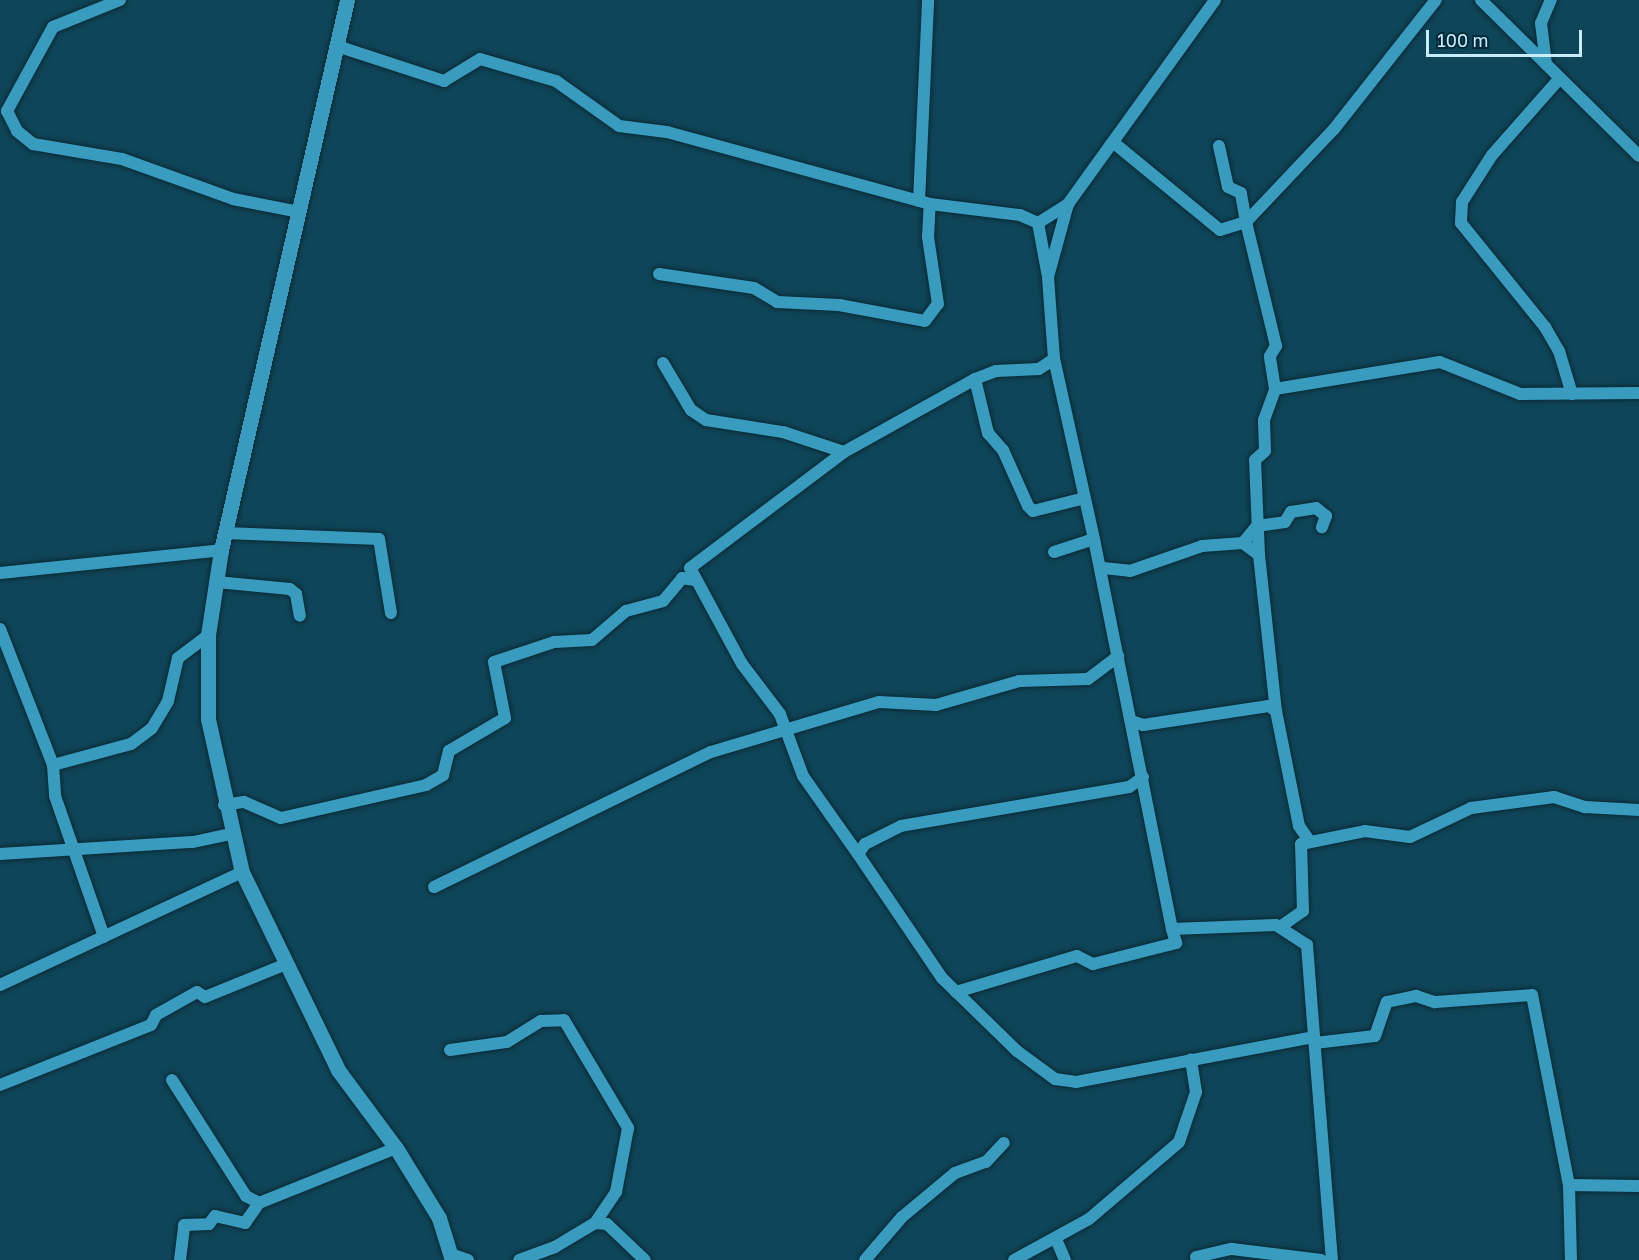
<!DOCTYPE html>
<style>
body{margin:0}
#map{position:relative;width:1639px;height:1260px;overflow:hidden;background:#0f4558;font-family:"Golos Text",sans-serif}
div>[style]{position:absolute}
.roads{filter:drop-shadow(0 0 2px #0a2935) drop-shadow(0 0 2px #0a2935)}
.minor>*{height:12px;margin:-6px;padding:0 6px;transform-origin:6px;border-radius:6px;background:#399cbf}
.tertiary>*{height:15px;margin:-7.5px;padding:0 7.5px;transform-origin:7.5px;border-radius:7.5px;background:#399cbf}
span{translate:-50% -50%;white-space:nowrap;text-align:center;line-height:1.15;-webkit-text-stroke:6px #002a39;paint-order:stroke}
.scale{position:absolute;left:1426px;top:30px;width:156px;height:27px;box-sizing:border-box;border:3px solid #c9ecfb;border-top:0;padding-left:8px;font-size:18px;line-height:21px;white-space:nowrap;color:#c9ecfb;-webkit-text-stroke:4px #002a39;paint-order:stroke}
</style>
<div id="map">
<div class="roads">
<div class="minor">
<i style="left:120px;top:0;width:72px;rotate:158.1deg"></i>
<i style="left:53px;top:27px;width:96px;rotate:118.7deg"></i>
<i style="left:7px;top:111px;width:22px;rotate:63deg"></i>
<i style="left:17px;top:131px;width:21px;rotate:39deg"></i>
<i style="left:33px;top:144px;width:90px;rotate:9.6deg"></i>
<i style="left:122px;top:159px;width:118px;rotate:19.8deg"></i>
<i style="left:233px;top:199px;width:67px;rotate:11.1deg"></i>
<i style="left:1481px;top:0;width:222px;rotate:44.6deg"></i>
<i style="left:337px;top:46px;width:113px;rotate:18.1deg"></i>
<i style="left:444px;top:81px;width:42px;rotate:-31.4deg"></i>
<i style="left:480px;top:59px;width:79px;rotate:16.1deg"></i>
<i style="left:556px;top:81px;width:77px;rotate:35.5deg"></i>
<i style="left:619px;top:126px;width:48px;rotate:7.1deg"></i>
<i style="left:667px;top:132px;width:273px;rotate:15.3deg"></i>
<i style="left:930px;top:204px;width:91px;rotate:7deg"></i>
<i style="left:1020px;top:215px;width:20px;rotate:24deg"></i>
<i style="left:1038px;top:223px;width:55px;rotate:79.5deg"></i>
<i style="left:1546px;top:64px;width:41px;rotate:-97deg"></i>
<i style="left:1541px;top:23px;width:25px;rotate:-67deg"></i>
<i style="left:1560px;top:78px;width:103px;rotate:131.4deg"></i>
<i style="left:1492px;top:155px;width:56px;rotate:122.6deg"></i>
<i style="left:1462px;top:202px;width:21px;rotate:93deg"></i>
<i style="left:1461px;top:223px;width:134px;rotate:51.1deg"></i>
<i style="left:1545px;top:327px;width:28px;rotate:60deg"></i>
<i style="left:1559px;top:351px;width:45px;rotate:73.2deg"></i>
<i style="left:1114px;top:143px;width:137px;rotate:39.4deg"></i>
<i style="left:1220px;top:230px;width:27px;rotate:-17deg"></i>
<i style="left:1246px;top:222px;width:29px;rotate:-100deg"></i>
<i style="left:1241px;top:193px;width:14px;rotate:-155deg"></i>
<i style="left:1228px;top:187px;width:42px;rotate:-102.4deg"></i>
<i style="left:919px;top:201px;width:201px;rotate:-87.4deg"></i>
<i style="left:1038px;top:223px;width:36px;rotate:-32deg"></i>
<i style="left:659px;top:274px;width:96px;rotate:8.4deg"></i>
<i style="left:754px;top:288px;width:27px;rotate:31deg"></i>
<i style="left:777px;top:302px;width:62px;rotate:2.8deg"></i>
<i style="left:839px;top:305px;width:87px;rotate:10.5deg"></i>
<i style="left:925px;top:321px;width:21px;rotate:-53deg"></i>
<i style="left:938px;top:304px;width:68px;rotate:-98.5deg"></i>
<i style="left:928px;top:237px;width:33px;rotate:-87deg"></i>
<i style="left:663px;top:363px;width:55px;rotate:59.2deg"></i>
<i style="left:691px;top:410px;width:18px;rotate:34deg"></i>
<i style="left:706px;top:420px;width:78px;rotate:8.9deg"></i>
<i style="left:783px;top:432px;width:64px;rotate:18.2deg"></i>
<i style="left:975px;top:379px;width:56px;rotate:76.5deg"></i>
<i style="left:988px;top:433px;width:23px;rotate:49deg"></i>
<i style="left:1003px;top:450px;width:61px;rotate:65.9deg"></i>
<i style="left:1028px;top:506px;width:7px;rotate:45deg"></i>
<i style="left:1033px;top:511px;width:49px;rotate:-14deg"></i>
<i style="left:1275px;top:389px;width:167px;rotate:-9.3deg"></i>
<i style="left:1440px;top:362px;width:86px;rotate:21.8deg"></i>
<i style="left:1520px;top:394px;width:119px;rotate:-0.5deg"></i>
<i style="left:225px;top:533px;width:154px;rotate:2.2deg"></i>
<i style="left:379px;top:539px;width:75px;rotate:80.8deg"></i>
<i style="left:1094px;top:539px;width:184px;rotate:-102.5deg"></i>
<i style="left:1054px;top:359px;width:82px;rotate:-94.2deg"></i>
<i style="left:1048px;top:277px;width:76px;rotate:-74.7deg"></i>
<i style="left:1068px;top:204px;width:251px;rotate:-54.2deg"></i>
<i style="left:1243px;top:543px;width:22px;rotate:-51deg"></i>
<i style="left:1257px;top:526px;width:28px;rotate:-8deg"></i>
<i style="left:1285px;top:522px;width:12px;rotate:-59deg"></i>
<i style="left:1291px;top:512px;width:25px;rotate:-9deg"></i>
<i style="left:1316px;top:508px;width:13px;rotate:39deg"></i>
<i style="left:1326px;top:516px;width:12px;rotate:110deg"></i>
<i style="left:1054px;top:552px;width:42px;rotate:-18deg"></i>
<i style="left:1094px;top:539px;width:398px;rotate:78.7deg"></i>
<i style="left:1172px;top:929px;width:104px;rotate:-2.2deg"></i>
<i style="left:1276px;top:925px;width:37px;rotate:33deg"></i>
<i style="left:1307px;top:945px;width:92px;rotate:85.6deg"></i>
<i style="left:1259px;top:555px;width:95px;rotate:-92.4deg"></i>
<i style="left:1255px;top:460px;width:13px;rotate:-42deg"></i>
<i style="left:1265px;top:451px;width:31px;rotate:-92deg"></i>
<i style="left:1264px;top:420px;width:33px;rotate:-70deg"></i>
<i style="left:1275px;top:389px;width:33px;rotate:-99deg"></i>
<i style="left:1270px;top:356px;width:12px;rotate:-59deg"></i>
<i style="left:1276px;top:346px;width:128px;rotate:-103.6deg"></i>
<i style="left:1246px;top:222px;width:128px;rotate:-46.6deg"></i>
<i style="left:1334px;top:129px;width:164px;rotate:-51.7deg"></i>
<i style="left:1103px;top:568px;width:27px;rotate:6deg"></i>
<i style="left:1130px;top:571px;width:76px;rotate:-19.1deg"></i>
<i style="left:1202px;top:546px;width:41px;rotate:-4.2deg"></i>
<i style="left:1243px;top:543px;width:20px;rotate:37deg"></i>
<i style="left:1259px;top:555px;width:157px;rotate:83.8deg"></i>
<i style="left:0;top:573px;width:222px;rotate:-5.9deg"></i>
<i style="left:217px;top:582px;width:73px;rotate:5.5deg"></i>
<i style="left:290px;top:589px;width:8px;rotate:40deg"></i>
<i style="left:296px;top:594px;width:22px;rotate:80deg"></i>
<i style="left:0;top:629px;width:146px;rotate:68.7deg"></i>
<i style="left:53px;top:765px;width:31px;rotate:86deg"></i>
<i style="left:55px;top:796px;width:149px;rotate:70.8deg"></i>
<i style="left:1131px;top:721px;width:13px;rotate:18deg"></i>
<i style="left:1143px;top:725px;width:127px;rotate:-8.6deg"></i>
<i style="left:1269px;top:706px;width:9px;rotate:36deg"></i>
<i style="left:1276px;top:711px;width:117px;rotate:78.7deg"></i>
<i style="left:1299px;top:826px;width:19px;rotate:55deg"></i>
<i style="left:53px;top:765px;width:81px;rotate:-15.1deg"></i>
<i style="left:131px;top:744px;width:26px;rotate:-37deg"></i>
<i style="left:152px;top:728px;width:31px;rotate:-59deg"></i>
<i style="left:168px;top:701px;width:44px;rotate:-76.9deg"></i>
<i style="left:178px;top:658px;width:38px;rotate:-37deg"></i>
<i style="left:1143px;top:777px;width:17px;rotate:144deg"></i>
<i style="left:1129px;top:787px;width:231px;rotate:170.3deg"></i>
<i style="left:901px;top:826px;width:40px;rotate:153.4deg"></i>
<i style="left:865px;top:844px;width:12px;rotate:125deg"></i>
<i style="left:858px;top:854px;width:150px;rotate:55.9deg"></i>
<i style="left:942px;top:978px;width:105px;rotate:44.2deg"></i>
<i style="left:1017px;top:1051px;width:47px;rotate:36.4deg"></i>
<i style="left:1055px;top:1079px;width:21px;rotate:8deg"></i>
<i style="left:1076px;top:1082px;width:242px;rotate:-10.7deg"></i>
<i style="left:1314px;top:1037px;width:224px;rotate:85.4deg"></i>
<i style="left:224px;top:805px;width:20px;rotate:-9deg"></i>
<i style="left:244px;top:802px;width:40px;rotate:23.4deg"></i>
<i style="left:281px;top:818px;width:149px;rotate:-12.8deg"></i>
<i style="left:426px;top:785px;width:20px;rotate:-30deg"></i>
<i style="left:443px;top:775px;width:25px;rotate:-76deg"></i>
<i style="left:449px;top:751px;width:65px;rotate:-30.5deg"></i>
<i style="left:505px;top:718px;width:57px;rotate:-101.1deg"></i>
<i style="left:494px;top:662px;width:63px;rotate:-18.4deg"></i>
<i style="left:554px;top:642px;width:38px;rotate:-3deg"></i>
<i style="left:592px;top:640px;width:45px;rotate:-40.5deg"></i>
<i style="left:626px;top:611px;width:38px;rotate:-15deg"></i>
<i style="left:663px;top:601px;width:30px;rotate:-50deg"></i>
<i style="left:682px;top:578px;width:13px;rotate:9deg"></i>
<i style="left:0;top:854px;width:193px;rotate:-3.6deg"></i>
<i style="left:193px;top:842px;width:38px;rotate:-12deg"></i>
<i style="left:858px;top:854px;width:95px;rotate:-125.2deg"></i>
<i style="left:803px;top:776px;width:66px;rotate:-110.4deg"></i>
<i style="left:780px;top:714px;width:63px;rotate:-127.2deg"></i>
<i style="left:742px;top:664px;width:109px;rotate:-118.4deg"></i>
<i style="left:690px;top:568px;width:193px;rotate:-37deg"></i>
<i style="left:844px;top:452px;width:150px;rotate:-29.1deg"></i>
<i style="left:975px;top:379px;width:22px;rotate:-21deg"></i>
<i style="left:996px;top:371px;width:43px;rotate:-2.7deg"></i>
<i style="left:1039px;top:369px;width:18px;rotate:-34deg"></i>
<i style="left:434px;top:887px;width:308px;rotate:-26deg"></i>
<i style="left:711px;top:752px;width:175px;rotate:-16.6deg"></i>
<i style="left:879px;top:702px;width:57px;rotate:3deg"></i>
<i style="left:936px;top:705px;width:86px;rotate:-16.1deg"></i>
<i style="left:1019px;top:681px;width:69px;rotate:-1.7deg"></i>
<i style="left:1088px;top:679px;width:38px;rotate:-37deg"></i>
<i style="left:1280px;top:927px;width:28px;rotate:-35deg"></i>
<i style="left:1303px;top:911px;width:67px;rotate:-91.7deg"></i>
<i style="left:1301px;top:844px;width:65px;rotate:-11.5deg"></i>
<i style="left:1365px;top:831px;width:45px;rotate:7.6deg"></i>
<i style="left:1410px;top:837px;width:68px;rotate:-25.4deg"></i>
<i style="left:1471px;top:808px;width:84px;rotate:-7.5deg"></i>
<i style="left:1554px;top:797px;width:33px;rotate:18deg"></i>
<i style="left:1585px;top:807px;width:54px;rotate:3.2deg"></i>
<i style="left:0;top:985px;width:267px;rotate:-25deg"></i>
<i style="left:956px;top:992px;width:126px;rotate:-16.6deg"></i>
<i style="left:1077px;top:956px;width:18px;rotate:27deg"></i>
<i style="left:1093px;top:964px;width:86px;rotate:-14.2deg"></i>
<i style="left:1176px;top:943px;width:15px;rotate:-106deg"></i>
<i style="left:1315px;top:1043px;width:60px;rotate:-6.7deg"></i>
<i style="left:1375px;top:1036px;width:36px;rotate:-71deg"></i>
<i style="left:1387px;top:1002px;width:30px;rotate:-12deg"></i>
<i style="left:1416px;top:996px;width:20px;rotate:18deg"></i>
<i style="left:1435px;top:1002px;width:97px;rotate:-4.1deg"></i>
<i style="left:1532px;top:995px;width:194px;rotate:79deg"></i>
<i style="left:1569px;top:1185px;width:70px;rotate:0.8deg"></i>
<i style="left:450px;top:1050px;width:58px;rotate:-8deg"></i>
<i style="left:507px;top:1042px;width:40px;rotate:-32deg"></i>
<i style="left:541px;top:1021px;width:23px;rotate:-2deg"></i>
<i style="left:564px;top:1020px;width:126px;rotate:59.3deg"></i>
<i style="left:628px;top:1128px;width:65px;rotate:100.6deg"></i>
<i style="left:616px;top:1192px;width:37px;rotate:124deg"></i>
<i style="left:595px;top:1223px;width:47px;rotate:149deg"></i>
<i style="left:555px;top:1247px;width:38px;rotate:160deg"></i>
<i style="left:172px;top:1080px;width:138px;rotate:57.5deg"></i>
<i style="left:246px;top:1196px;width:15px;rotate:28deg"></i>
<i style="left:0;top:1085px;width:162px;rotate:-21.7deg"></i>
<i style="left:151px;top:1025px;width:11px;rotate:-63deg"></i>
<i style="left:156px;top:1015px;width:47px;rotate:-29.3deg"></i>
<i style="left:197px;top:992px;width:9px;rotate:32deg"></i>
<i style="left:205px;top:997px;width:85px;rotate:-22.1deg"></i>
<i style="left:1569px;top:1185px;width:75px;rotate:88.5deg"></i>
<i style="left:595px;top:1223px;width:12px;rotate:5deg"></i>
<i style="left:607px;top:1224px;width:52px;rotate:43.5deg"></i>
<i style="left:1056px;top:1239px;width:23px;rotate:67deg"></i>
<i style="left:450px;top:1254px;width:19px;rotate:18deg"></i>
<i style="left:1196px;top:1257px;width:37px;rotate:-13deg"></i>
<i style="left:1232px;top:1249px;width:90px;rotate:7deg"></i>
<i style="left:180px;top:1260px;width:35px;rotate:-83deg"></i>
<i style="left:184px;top:1225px;width:25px;rotate:-2deg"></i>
<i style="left:209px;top:1224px;width:10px;rotate:-53deg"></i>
<i style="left:215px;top:1216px;width:31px;rotate:13deg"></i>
<i style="left:245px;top:1223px;width:24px;rotate:-55deg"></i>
<i style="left:259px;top:1203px;width:148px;rotate:-21.9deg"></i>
<i style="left:865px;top:1260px;width:57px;rotate:-49.3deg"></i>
<i style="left:902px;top:1217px;width:69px;rotate:-39.7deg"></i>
<i style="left:955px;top:1173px;width:33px;rotate:-20deg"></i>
<i style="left:986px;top:1162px;width:26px;rotate:-47deg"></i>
<i style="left:1014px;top:1260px;width:85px;rotate:-28.7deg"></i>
<i style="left:1089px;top:1219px;width:118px;rotate:-40.5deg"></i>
<i style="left:1179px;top:1142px;width:53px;rotate:-71.2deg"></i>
<i style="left:1196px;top:1092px;width:33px;rotate:-99deg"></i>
</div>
<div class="tertiary">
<i style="left:347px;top:0;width:564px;rotate:102.9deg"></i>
<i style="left:221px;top:550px;width:86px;rotate:98.7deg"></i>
<i style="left:208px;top:635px;width:84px;rotate:90deg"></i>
<i style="left:208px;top:719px;width:157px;rotate:77.5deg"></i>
<i style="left:242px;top:872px;width:220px;rotate:64.1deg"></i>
<i style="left:338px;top:1070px;width:97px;rotate:53.4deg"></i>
<i style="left:396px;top:1148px;width:82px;rotate:58.4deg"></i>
<i style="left:439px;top:1218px;width:44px;rotate:72.8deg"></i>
</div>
</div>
<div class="scale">100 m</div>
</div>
